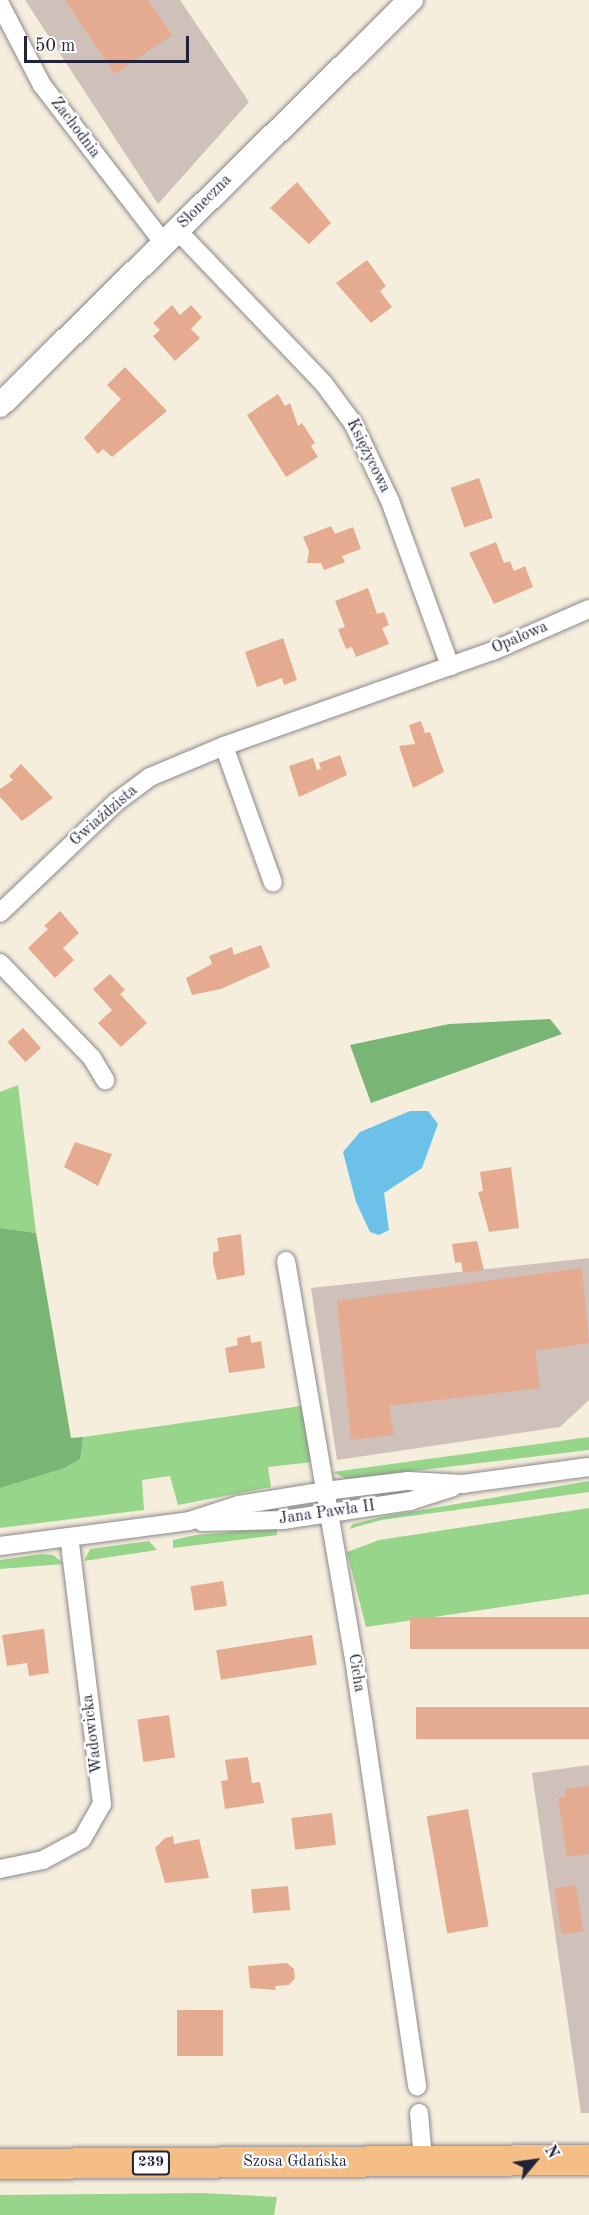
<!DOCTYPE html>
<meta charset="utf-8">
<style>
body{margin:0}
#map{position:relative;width:589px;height:2215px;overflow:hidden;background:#f6eedd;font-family:"Old Standard TT",serif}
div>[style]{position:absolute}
.industrial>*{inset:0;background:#cfc1ba}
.green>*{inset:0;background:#97d58a}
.forest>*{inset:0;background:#79b676}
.water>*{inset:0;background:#6cc1e8}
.building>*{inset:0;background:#e5ab91;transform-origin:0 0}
.roads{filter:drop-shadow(0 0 2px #8c888c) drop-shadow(0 0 2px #8c888c)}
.minor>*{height:18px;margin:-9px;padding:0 9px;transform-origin:9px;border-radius:9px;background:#fff}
.tertiary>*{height:24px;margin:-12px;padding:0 12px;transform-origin:12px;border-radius:12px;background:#fff}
.primary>*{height:30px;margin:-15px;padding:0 15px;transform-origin:15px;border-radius:15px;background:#f6be87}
span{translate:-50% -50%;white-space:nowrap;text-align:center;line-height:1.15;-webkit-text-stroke:4.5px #fff;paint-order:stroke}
.shield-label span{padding:2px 4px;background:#fff;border:2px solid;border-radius:4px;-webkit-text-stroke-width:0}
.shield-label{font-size:15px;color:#22223b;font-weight:700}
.street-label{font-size:16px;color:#22223b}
.north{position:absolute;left:505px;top:2131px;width:60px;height:60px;-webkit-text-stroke:4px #fff;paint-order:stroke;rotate:61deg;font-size:16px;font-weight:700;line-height:24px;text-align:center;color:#22223b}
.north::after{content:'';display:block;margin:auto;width:21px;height:27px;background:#22223b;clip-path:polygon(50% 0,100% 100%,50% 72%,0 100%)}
.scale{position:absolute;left:24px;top:36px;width:165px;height:27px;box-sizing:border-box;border:3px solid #22223b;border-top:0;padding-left:8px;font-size:18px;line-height:21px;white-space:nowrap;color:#22223b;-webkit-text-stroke:4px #fff;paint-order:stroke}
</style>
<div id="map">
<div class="industrial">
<i style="clip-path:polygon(25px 0,180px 0,249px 102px,158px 204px)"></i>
<i style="clip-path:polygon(589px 1258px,589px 1400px,560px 1427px,337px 1460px,311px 1288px)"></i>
<i style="clip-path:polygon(589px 1765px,589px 2113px,581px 2113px,532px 1773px)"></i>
</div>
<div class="green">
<i style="clip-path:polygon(18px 1085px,36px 1233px,0 1228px,0 1092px)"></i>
<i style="clip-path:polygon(301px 1406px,313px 1462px,268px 1467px,271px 1487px,178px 1505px,170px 1476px,142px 1480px,144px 1510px,0 1528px,0 1488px,79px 1459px,83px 1437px)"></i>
<i style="clip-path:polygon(589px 1437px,589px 1450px,346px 1479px,333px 1472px)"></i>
<i style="clip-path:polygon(589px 1481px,589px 1492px,381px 1520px,349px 1529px,353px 1524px,381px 1517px)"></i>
<i style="clip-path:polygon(589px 1508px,589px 1594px,366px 1627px,347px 1552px,379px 1540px)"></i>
<i style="clip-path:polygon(277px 1528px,277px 1535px,173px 1548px,173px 1540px,196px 1535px)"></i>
<i style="clip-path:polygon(149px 1541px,157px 1550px,84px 1561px,90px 1549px)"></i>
<i style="clip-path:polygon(42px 1554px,53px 1555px,64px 1564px,0 1569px,0 1560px)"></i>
<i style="clip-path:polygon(203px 2193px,277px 2197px,274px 2215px,0 2215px,0 2195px)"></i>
</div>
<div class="forest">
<i style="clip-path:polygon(550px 1019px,562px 1034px,371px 1103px,350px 1045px,449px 1024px)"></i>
<i style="clip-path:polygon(0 1228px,36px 1233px,71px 1438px,83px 1437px,80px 1459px,64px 1468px,0 1488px)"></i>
</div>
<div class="water">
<i style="clip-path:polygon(410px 1111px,428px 1111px,438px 1124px,422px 1168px,384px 1193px,389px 1230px,379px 1235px,370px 1232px,356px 1202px,343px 1152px,360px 1132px)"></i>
</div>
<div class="building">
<i style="clip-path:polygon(65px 0,148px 0,172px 35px,115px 74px)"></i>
<i style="clip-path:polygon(297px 182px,331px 223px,309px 244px,270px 208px)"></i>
<i style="clip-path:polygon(367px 260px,386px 286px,380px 291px,392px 307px,371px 323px,336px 283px)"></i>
<i style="clip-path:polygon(172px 305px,180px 315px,191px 305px,202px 317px,191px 329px,200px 338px,175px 361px,153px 336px,160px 330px,153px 323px)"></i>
<i style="clip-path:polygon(125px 367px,167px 411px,112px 457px,103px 449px,98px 454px,84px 438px,121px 399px,107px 385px)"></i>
<i style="clip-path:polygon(278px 394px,285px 406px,290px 403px,298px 426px,302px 423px,315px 443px,311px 446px,318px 457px,286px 477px,247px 415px)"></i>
<i style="left:479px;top:478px;width:42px;height:30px;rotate:71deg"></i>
<i style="clip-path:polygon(331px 526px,335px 534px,353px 527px,361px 549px,342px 556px,345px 562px,324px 570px,321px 563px,307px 563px,309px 551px,303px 537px)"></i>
<i style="clip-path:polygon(496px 542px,504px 563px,510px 561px,514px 571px,525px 566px,533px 587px,494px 604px,469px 553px)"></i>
<i style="clip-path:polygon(368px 588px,377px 614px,384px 612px,389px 625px,382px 628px,389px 644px,356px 657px,352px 647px,346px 649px,338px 629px,345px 627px,335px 601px)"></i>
<i style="clip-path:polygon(283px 638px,297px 680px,284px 685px,282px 678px,257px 687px,245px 652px)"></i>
<i style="clip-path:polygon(421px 721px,425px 733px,430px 732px,444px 772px,413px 788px,399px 746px,415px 744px,409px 725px)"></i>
<i style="clip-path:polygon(340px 755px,347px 775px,299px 797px,289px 766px,313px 758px,317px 770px,321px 769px,319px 763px)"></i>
<i style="clip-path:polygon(21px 764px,53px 798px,22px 821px,0 797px,0 789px,13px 780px,9px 776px)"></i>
<i style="clip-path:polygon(60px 911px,79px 933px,63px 948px,74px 960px,55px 978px,28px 948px,48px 929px,44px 926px)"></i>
<i style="clip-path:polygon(261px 945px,270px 967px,221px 989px,192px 995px,186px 978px,212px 964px,209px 956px,232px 947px,234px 955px)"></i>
<i style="clip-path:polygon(110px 974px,125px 990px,120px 994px,147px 1023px,121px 1047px,98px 1023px,112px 1010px,93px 989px)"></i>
<i style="left:23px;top:1028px;width:27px;height:21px;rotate:48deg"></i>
<i style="clip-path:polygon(75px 1142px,112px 1154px,98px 1186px,64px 1167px)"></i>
<i style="clip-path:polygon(511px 1167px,519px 1228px,489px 1232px,478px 1192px,483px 1191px,480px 1172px)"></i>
<i style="clip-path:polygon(241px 1234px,245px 1275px,217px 1280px,213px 1263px,213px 1252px,219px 1251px,217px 1238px)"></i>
<i style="clip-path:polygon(477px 1241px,484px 1270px,463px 1273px,461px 1262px,455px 1263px,452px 1244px)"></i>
<i style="clip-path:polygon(582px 1268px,589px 1343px,535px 1351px,540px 1388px,389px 1406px,394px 1435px,351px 1440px,337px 1301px)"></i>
<i style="clip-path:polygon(250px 1335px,251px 1343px,261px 1341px,265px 1368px,229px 1373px,225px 1348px,238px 1345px,237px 1338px)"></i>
<i style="left:223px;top:1581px;width:25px;height:33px;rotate:81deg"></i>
<i style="left:589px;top:1617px;width:32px;height:179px;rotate:90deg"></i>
<i style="clip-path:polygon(44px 1629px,49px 1673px,29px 1676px,27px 1663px,7px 1666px,2px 1635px)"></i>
<i style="left:312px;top:1635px;width:30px;height:97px;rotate:81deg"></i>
<i style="left:589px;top:1707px;width:32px;height:173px;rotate:90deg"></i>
<i style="left:169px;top:1715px;width:43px;height:32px;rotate:82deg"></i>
<i style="clip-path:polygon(248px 1757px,252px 1783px,260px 1782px,264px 1803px,225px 1809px,221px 1781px,228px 1780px,225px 1760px)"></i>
<i style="clip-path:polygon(589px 1786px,589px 1854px,567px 1857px,558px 1798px,566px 1797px,565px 1789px)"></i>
<i style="left:468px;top:1809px;width:119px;height:42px;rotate:80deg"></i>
<i style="left:332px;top:1813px;width:32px;height:41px;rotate:83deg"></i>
<i style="clip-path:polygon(173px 1836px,174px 1844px,199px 1839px,209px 1878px,165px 1883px,155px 1848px,165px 1838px)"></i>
<i style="left:576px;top:1885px;width:47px;height:22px;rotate:81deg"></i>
<i style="left:288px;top:1886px;width:24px;height:37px;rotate:85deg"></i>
<i style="clip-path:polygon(287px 1963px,294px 1969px,295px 1978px,289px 1985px,275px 1986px,276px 1990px,250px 1988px,248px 1966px)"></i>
<i style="left:223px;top:2010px;width:46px;height:46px;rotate:90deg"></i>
</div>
<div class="roads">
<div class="minor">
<i style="left:0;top:4px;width:91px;rotate:62.6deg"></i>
<i style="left:42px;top:85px;width:198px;rotate:52.4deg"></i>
<i style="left:177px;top:230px;width:213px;rotate:46.3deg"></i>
<i style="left:324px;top:384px;width:49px;rotate:53.4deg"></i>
<i style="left:353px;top:423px;width:86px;rotate:64.6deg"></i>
<i style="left:390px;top:501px;width:176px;rotate:70deg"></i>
<i style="left:224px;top:746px;width:145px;rotate:70.3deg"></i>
<i style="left:0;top:913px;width:159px;rotate:-43.7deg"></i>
<i style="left:115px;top:803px;width:44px;rotate:-36.6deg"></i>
<i style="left:150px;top:777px;width:80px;rotate:-22.7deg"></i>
<i style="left:224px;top:746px;width:285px;rotate:-19.5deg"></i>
<i style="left:493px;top:651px;width:105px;rotate:-23.6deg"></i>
<i style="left:0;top:963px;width:132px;rotate:45.9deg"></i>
<i style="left:92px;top:1058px;width:26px;rotate:59deg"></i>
<i style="left:286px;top:1261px;width:417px;rotate:80.3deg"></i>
<i style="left:356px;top:1672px;width:419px;rotate:81.6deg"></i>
<i style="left:202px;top:1522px;width:81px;rotate:-1.4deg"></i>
<i style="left:283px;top:1520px;width:128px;rotate:-8.5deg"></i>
<i style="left:410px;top:1501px;width:45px;rotate:-18deg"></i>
<i style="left:0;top:1546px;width:191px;rotate:-7.5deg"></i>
<i style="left:189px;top:1521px;width:52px;rotate:-17.7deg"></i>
<i style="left:239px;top:1505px;width:87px;rotate:-9.2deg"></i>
<i style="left:325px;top:1491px;width:84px;rotate:-6.9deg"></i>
<i style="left:408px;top:1481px;width:55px;rotate:3.1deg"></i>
<i style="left:463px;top:1484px;width:127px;rotate:-7.7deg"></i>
<i style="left:0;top:1869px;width:44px;rotate:-11.8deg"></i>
<i style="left:43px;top:1860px;width:44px;rotate:-28.3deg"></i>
<i style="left:82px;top:1839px;width:40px;rotate:-60.3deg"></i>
<i style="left:102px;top:1804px;width:269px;rotate:-97deg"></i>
<i style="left:419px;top:2113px;width:47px;rotate:85.1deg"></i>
</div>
<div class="tertiary">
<i style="left:0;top:405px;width:577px;rotate:-44.58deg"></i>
</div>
<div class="primary">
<i style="left:0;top:2164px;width:589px;rotate:-0.39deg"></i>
</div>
</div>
<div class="shield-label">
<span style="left:151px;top:2163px">239</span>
</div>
<div class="street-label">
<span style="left:75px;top:128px;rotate:53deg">Zachodnia</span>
<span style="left:205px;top:202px;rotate:-45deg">Słoneczna</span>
<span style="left:368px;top:456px;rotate:64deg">Księżycowa</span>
<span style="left:520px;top:638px;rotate:-23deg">Opalowa</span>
<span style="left:104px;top:816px;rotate:-41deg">Gwiaździsta</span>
<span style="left:327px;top:1513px;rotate:-8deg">Jana Pawła II</span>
<span style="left:356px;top:1673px;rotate:81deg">Cicha</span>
<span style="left:93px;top:1734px;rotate:-97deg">Wadowicka</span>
<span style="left:295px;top:2162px">Szosa Gdańska</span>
</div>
<div class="north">N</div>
<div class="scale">50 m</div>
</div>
